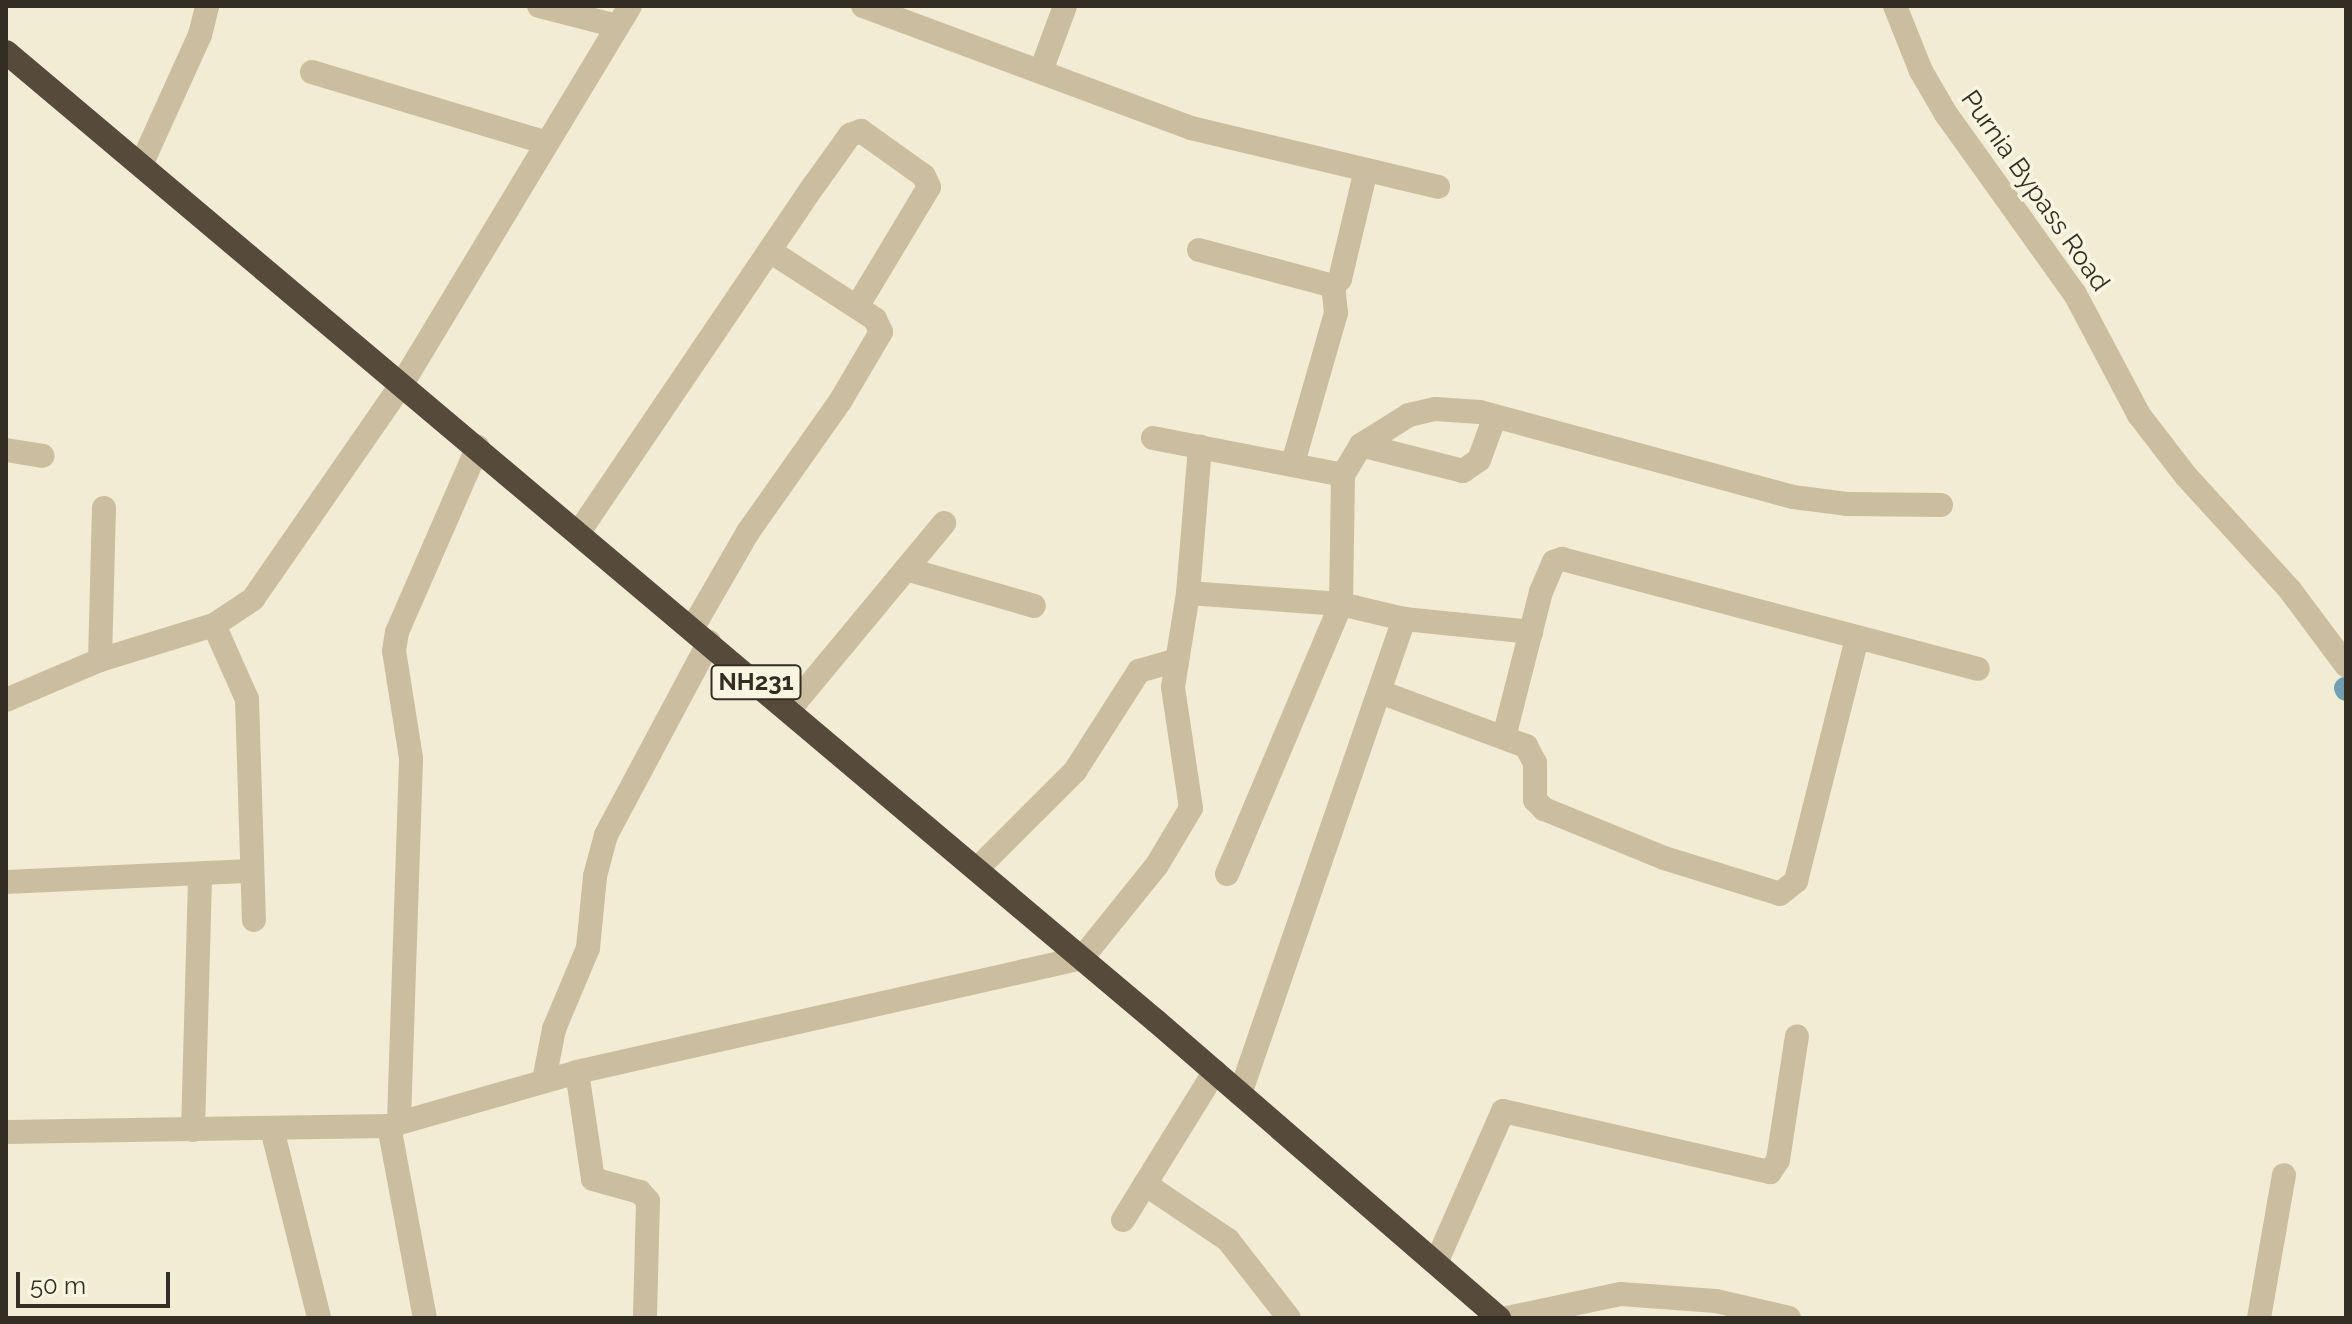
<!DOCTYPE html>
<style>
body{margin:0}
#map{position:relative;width:2352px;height:1324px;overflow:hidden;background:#f2ecd5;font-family:Raleway,sans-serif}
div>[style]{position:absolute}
.canal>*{height:22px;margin:-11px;padding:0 11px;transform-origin:11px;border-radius:11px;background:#729fb1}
.minor>*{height:24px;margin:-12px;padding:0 12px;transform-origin:12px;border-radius:12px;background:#cbbea0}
.highway>*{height:24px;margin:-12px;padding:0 12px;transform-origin:12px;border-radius:12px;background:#564a3a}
span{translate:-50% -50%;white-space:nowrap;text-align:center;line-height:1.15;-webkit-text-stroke:7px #faf5e1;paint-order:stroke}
.shield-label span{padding:2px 6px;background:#faf5e1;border:2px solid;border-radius:6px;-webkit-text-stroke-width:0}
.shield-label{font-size:24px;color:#342d24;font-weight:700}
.street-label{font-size:26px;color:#342d24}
.frame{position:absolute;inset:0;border:8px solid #342d24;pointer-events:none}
.scale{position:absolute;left:16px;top:1272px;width:154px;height:36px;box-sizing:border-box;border:4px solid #342d24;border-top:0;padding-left:10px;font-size:24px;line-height:28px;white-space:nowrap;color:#342d24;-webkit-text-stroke:6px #faf5e1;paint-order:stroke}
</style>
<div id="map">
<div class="canal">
<i style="left:2345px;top:688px;width:2px;rotate:63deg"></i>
</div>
<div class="minor">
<i style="left:539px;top:6px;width:81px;rotate:14.4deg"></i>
<i style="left:863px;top:6px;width:350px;rotate:20.4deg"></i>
<i style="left:1191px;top:128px;width:254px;rotate:13.4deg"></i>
<i style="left:1895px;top:6px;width:70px;rotate:68.2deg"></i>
<i style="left:1921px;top:71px;width:50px;rotate:59.8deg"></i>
<i style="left:1946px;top:114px;width:221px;rotate:54.4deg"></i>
<i style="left:2075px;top:294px;width:137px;rotate:62.1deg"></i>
<i style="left:2139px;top:415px;width:77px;rotate:52.4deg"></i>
<i style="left:2186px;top:476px;width:154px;rotate:47.6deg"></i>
<i style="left:2290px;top:590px;width:94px;rotate:53.3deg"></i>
<i style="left:1041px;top:71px;width:69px;rotate:-69.7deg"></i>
<i style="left:312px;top:72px;width:245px;rotate:16.8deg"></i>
<i style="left:141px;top:165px;width:143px;rotate:-65.6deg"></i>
<i style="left:200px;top:35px;width:30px;rotate:-76deg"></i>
<i style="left:1199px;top:250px;width:139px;rotate:15deg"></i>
<i style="left:1333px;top:286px;width:10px;rotate:-45deg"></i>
<i style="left:1340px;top:279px;width:112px;rotate:-76.6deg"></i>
<i style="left:1153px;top:438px;width:194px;rotate:11deg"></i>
<i style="left:1361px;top:445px;width:105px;rotate:14.3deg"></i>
<i style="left:1463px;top:471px;width:19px;rotate:-35deg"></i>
<i style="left:1479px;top:460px;width:44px;rotate:-69.9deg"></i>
<i style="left:6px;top:450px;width:37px;rotate:9deg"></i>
<i style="left:1293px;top:463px;width:156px;rotate:-74deg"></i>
<i style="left:1336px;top:313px;width:27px;rotate:-96deg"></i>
<i style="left:579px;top:532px;width:420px;rotate:-55.9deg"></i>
<i style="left:815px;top:184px;width:60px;rotate:-54.5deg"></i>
<i style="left:850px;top:135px;width:12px;rotate:-20deg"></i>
<i style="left:861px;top:131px;width:77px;rotate:35.5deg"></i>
<i style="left:924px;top:176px;width:12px;rotate:66deg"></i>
<i style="left:929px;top:187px;width:140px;rotate:121deg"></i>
<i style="left:906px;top:569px;width:133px;rotate:16.1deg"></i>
<i style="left:1188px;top:593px;width:153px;rotate:4.1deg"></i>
<i style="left:1341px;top:604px;width:65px;rotate:13.4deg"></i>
<i style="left:1404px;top:619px;width:128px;rotate:5.8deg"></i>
<i style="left:214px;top:625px;width:81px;rotate:66deg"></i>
<i style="left:247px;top:699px;width:221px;rotate:88.2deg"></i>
<i style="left:692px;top:629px;width:112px;rotate:-60deg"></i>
<i style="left:748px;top:532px;width:161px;rotate:-54.8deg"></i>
<i style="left:841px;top:400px;width:79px;rotate:-59.5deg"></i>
<i style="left:881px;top:332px;width:14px;rotate:-115deg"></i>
<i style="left:875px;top:319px;width:125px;rotate:-147.1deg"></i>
<i style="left:100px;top:660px;width:152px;rotate:-88.5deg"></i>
<i style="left:1380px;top:692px;width:156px;rotate:20.3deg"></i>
<i style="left:1526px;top:746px;width:19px;rotate:62deg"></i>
<i style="left:1535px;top:763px;width:37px;rotate:90deg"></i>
<i style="left:1535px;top:800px;width:13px;rotate:45deg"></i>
<i style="left:1544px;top:809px;width:130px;rotate:22.2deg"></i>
<i style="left:1664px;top:858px;width:121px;rotate:17.2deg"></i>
<i style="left:1780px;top:894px;width:21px;rotate:-39deg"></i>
<i style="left:1796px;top:881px;width:251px;rotate:-75.9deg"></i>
<i style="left:6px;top:700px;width:102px;rotate:-23.1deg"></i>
<i style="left:100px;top:660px;width:119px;rotate:-17.1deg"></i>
<i style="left:214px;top:625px;width:47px;rotate:-33.7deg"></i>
<i style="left:253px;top:599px;width:262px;rotate:-55.3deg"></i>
<i style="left:402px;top:384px;width:441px;rotate:-58.9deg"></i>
<i style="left:789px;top:710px;width:243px;rotate:-50.3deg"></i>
<i style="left:1504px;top:737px;width:150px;rotate:-75.7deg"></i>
<i style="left:1541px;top:592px;width:33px;rotate:-67deg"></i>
<i style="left:1554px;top:562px;width:9px;rotate:-21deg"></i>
<i style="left:1562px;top:559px;width:430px;rotate:14.8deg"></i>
<i style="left:977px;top:869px;width:139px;rotate:-45deg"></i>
<i style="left:1075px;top:771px;width:119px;rotate:-57.4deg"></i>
<i style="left:1139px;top:671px;width:37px;rotate:-16deg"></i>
<i style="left:1227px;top:874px;width:293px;rotate:-67.1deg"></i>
<i style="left:1341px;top:604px;width:129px;rotate:-89.1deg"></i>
<i style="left:1343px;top:475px;width:35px;rotate:-59deg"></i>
<i style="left:1361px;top:445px;width:57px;rotate:-32deg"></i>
<i style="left:1409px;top:415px;width:27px;rotate:-13deg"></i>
<i style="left:1435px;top:409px;width:45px;rotate:3.8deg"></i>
<i style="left:1480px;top:412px;width:324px;rotate:15.2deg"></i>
<i style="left:1793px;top:497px;width:54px;rotate:7.4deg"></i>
<i style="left:1847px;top:504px;width:94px;rotate:0.6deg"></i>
<i style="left:6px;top:882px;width:245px;rotate:-2.6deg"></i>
<i style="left:577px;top:1072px;width:108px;rotate:81.5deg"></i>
<i style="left:593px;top:1179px;width:49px;rotate:15.5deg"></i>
<i style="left:640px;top:1192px;width:12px;rotate:48deg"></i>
<i style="left:648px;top:1201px;width:117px;rotate:91.5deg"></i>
<i style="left:544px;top:1080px;width:52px;rotate:-78.9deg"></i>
<i style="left:554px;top:1029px;width:88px;rotate:-67.2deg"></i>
<i style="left:588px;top:948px;width:72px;rotate:-84.4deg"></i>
<i style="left:595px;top:876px;width:42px;rotate:-75deg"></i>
<i style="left:606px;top:835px;width:219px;rotate:-61.9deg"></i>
<i style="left:1240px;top:1094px;width:503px;rotate:-70.95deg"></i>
<i style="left:399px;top:1121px;width:363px;rotate:-88.1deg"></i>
<i style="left:411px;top:758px;width:108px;rotate:-99deg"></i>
<i style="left:394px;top:651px;width:19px;rotate:-81deg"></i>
<i style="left:397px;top:632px;width:202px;rotate:-66.4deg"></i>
<i style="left:389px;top:1126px;width:195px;rotate:79.4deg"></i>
<i style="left:272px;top:1129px;width:195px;rotate:76deg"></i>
<i style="left:193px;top:1130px;width:256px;rotate:-88.4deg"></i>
<i style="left:6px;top:1132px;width:383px;rotate:-0.9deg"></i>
<i style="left:389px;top:1126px;width:196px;rotate:-16deg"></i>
<i style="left:577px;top:1072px;width:518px;rotate:-12.72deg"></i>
<i style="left:1082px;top:958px;width:119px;rotate:-51.1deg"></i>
<i style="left:1157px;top:865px;width:66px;rotate:-59.2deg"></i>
<i style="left:1191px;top:808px;width:122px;rotate:-98.5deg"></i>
<i style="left:1173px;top:687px;width:95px;rotate:-80.9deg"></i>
<i style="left:1188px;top:593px;width:147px;rotate:-85.3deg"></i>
<i style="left:1145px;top:1184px;width:100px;rotate:34deg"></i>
<i style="left:1228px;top:1240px;width:99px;rotate:52deg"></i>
<i style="left:1123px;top:1220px;width:175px;rotate:-58.3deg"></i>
<i style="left:1436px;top:1263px;width:166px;rotate:-66.2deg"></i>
<i style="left:1503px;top:1111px;width:274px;rotate:12.9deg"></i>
<i style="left:1770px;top:1172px;width:14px;rotate:-56deg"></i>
<i style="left:1778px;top:1160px;width:125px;rotate:-81.3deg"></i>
<i style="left:1507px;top:1318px;width:116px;rotate:-11.9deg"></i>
<i style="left:1621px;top:1294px;width:95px;rotate:4.2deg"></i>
<i style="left:1716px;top:1301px;width:75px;rotate:13.1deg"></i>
<i style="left:2259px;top:1318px;width:145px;rotate:-80.1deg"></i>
</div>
<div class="highway">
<i style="left:6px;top:52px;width:1504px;rotate:40.12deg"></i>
<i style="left:1156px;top:1021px;width:454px;rotate:40.9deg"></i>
</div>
<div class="shield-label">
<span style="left:756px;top:682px">NH231</span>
</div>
<div class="street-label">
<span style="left:2035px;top:191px;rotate:55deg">Purnia Bypass Road</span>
</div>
<div class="frame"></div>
<div class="scale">50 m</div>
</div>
